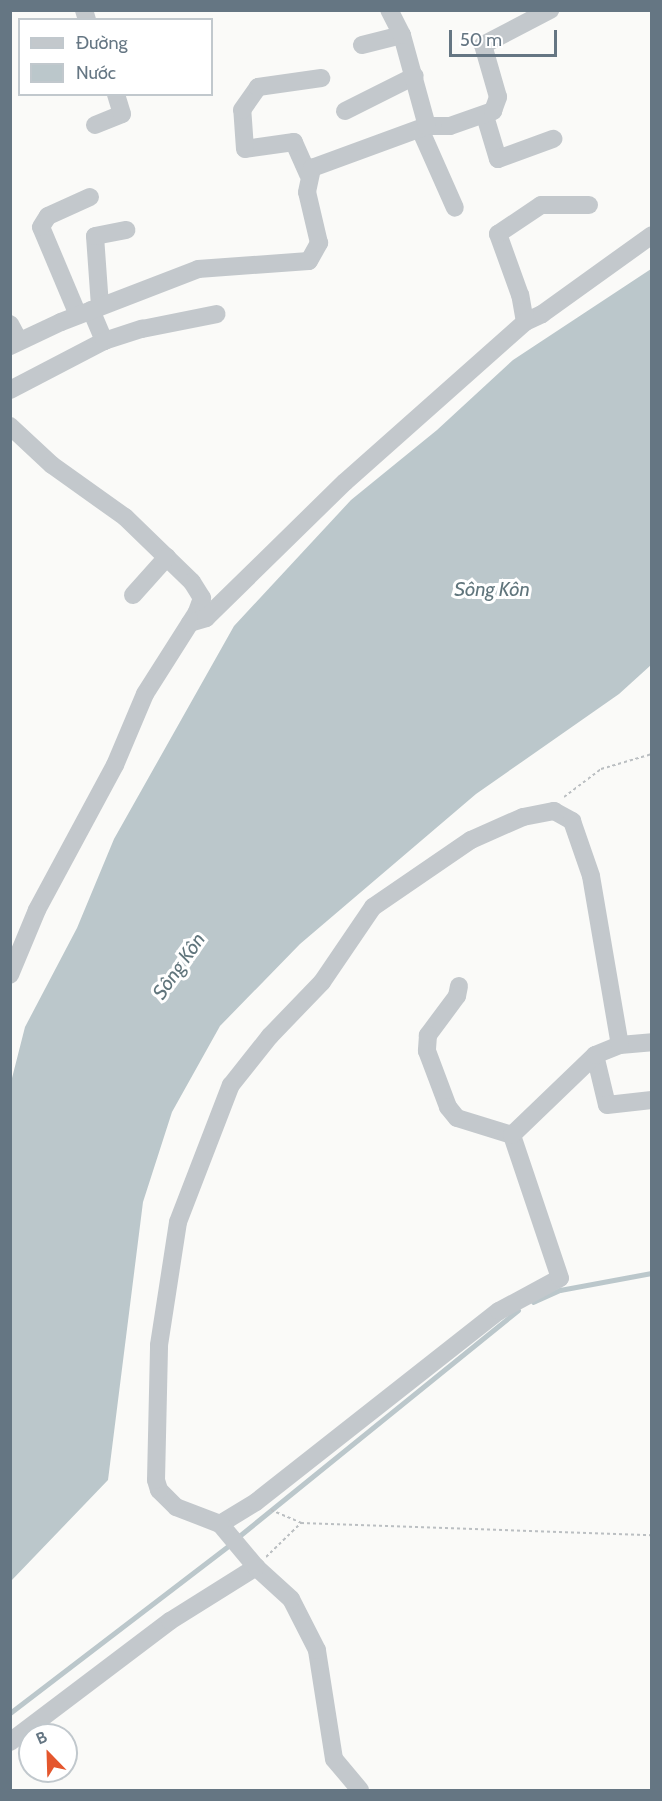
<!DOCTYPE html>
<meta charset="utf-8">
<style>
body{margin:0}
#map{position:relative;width:662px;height:1801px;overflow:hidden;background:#fafaf8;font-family:Cabin,sans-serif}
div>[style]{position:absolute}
.water>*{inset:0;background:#bbc7cb}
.stream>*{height:4.5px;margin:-2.25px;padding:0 2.25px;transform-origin:2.25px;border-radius:2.25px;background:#bbc7cb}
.path>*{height:2px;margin-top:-1px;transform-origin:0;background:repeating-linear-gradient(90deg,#bbbfc2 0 3px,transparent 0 6px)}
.minor>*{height:18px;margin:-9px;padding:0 9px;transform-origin:9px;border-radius:9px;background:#c3c8cc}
span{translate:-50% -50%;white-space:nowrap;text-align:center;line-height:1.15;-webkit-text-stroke:6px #fff;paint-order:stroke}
.water-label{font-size:20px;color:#60757c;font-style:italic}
.frame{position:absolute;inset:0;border:12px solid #657683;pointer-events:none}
.legend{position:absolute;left:18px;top:18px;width:195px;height:78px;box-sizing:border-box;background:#fff;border:2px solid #c1c8cd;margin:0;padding:8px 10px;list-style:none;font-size:18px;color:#657683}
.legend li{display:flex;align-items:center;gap:12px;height:30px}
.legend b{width:30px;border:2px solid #c1c8cd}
.north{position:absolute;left:18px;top:1723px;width:60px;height:60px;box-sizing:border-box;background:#fff;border:2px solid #c1c8cd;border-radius:50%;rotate:337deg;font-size:16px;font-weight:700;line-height:24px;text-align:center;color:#657683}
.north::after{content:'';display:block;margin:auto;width:21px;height:27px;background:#e4572e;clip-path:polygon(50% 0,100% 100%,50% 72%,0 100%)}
.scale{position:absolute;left:449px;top:30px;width:108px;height:27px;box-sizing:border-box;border:3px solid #657683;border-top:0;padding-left:8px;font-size:18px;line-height:21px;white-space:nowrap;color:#657683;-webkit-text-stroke:4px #fff;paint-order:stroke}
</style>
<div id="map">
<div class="water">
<i style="clip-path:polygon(651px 269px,651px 665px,619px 694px,476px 794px,300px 944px,220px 1026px,172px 1112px,143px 1202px,108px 1480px,11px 1581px,11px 1082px,25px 1027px,77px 928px,114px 839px,234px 626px,351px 500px,437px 430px,513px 360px)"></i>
</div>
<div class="stream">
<i style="left:533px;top:1302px;width:30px;rotate:-24deg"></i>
<i style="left:560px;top:1290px;width:94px;rotate:-10.5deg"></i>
<i style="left:238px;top:1537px;width:360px;rotate:-39deg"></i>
<i style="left:10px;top:1713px;width:280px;rotate:-37.4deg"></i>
</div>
<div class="path">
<i style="left:564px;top:797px;width:46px;rotate:-37.1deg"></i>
<i style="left:601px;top:769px;width:53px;rotate:-16.4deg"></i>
<i style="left:271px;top:1510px;width:33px;rotate:23deg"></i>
<i style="left:266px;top:1557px;width:49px;rotate:-44.2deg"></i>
<i style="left:301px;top:1523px;width:351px;rotate:2deg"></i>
</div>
<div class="minor">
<i style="left:84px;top:10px;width:10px;rotate:73deg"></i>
<i style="left:362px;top:45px;width:41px;rotate:-14deg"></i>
<i style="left:345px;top:111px;width:78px;rotate:-26.6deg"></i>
<i style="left:485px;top:116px;width:45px;rotate:73.2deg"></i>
<i style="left:498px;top:159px;width:59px;rotate:-20deg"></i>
<i style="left:95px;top:125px;width:29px;rotate:-22deg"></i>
<i style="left:122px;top:114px;width:21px;rotate:-107deg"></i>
<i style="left:427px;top:126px;width:23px"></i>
<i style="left:450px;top:126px;width:46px;rotate:-19.2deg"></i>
<i style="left:493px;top:111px;width:15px;rotate:-70deg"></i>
<i style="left:498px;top:97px;width:54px;rotate:-106.1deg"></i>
<i style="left:483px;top:45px;width:76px;rotate:-27.6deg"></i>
<i style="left:420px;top:129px;width:86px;rotate:66.1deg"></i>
<i style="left:308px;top:174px;width:35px;rotate:-114deg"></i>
<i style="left:294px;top:142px;width:49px;rotate:171.9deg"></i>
<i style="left:245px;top:149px;width:39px;rotate:-94deg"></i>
<i style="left:242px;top:110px;width:28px;rotate:-55deg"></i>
<i style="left:258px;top:87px;width:64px;rotate:-8.1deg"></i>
<i style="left:100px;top:306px;width:70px;rotate:-94.1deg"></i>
<i style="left:95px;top:236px;width:32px;rotate:-11deg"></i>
<i style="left:91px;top:310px;width:34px;rotate:67deg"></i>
<i style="left:78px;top:315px;width:95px;rotate:-112.8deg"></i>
<i style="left:41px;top:227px;width:13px;rotate:-58deg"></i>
<i style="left:48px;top:216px;width:46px;rotate:-24.3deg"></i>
<i style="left:525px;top:322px;width:27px;rotate:-100deg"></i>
<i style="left:520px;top:295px;width:65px;rotate:-109.8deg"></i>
<i style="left:498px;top:234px;width:52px;rotate:-34deg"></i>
<i style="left:541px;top:205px;width:48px"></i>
<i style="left:10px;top:324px;width:19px;rotate:62deg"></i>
<i style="left:10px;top:346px;width:56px;rotate:-25.2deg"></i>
<i style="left:61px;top:322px;width:147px;rotate:-21.1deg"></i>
<i style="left:198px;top:269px;width:111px;rotate:-4.1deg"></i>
<i style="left:309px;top:261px;width:21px;rotate:-61deg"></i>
<i style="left:319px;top:243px;width:52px;rotate:-103.2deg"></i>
<i style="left:307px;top:192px;width:25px;rotate:-78deg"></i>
<i style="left:312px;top:168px;width:122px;rotate:-20.1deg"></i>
<i style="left:427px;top:126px;width:94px;rotate:-105.4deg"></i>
<i style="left:402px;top:35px;width:28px;rotate:-117deg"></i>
<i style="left:10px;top:390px;width:106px;rotate:-27.5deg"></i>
<i style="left:104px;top:341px;width:40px;rotate:-18deg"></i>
<i style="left:142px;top:329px;width:76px;rotate:-11.3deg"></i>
<i style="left:10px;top:426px;width:57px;rotate:42.9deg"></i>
<i style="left:52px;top:465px;width:90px;rotate:35.5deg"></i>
<i style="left:125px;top:517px;width:93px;rotate:44.1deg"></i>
<i style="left:192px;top:582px;width:19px;rotate:58deg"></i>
<i style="left:202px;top:598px;width:15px;rotate:110deg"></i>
<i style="left:197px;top:612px;width:97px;rotate:122.4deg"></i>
<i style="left:145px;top:694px;width:77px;rotate:112.9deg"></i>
<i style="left:115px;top:765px;width:165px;rotate:118.3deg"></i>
<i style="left:37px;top:910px;width:70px;rotate:112.6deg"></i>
<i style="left:133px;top:595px;width:51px;rotate:-48.2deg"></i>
<i style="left:190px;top:623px;width:17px;rotate:-17deg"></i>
<i style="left:206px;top:618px;width:194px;rotate:-44.4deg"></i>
<i style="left:345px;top:482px;width:241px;rotate:-41.6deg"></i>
<i style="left:525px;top:322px;width:19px;rotate:-25deg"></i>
<i style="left:542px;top:314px;width:135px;rotate:-35.7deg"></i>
<i style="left:459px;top:986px;width:10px;rotate:101deg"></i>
<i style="left:457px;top:996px;width:49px;rotate:126.6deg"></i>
<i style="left:428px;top:1035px;width:16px;rotate:94deg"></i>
<i style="left:427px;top:1051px;width:60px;rotate:69.4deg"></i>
<i style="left:448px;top:1107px;width:14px;rotate:51deg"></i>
<i style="left:457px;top:1118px;width:58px;rotate:17.2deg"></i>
<i style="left:595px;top:1055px;width:51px;rotate:76.5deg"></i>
<i style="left:607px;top:1105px;width:45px;rotate:-6.3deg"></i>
<i style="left:220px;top:1524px;width:42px;rotate:-31.4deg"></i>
<i style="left:256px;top:1502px;width:309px;rotate:-38.2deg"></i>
<i style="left:499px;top:1311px;width:69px;rotate:-28.4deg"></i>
<i style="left:560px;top:1278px;width:151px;rotate:-108.6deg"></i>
<i style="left:512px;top:1135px;width:115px;rotate:-43.9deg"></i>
<i style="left:595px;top:1055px;width:27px;rotate:-22deg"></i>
<i style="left:620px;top:1045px;width:32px;rotate:-5deg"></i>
<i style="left:10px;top:1742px;width:201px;rotate:-37.1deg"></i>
<i style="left:170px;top:1621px;width:102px;rotate:-32.1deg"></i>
<i style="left:360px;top:1790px;width:40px;rotate:-130deg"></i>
<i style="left:334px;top:1759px;width:110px;rotate:-98.9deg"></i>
<i style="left:317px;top:1650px;width:57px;rotate:-117deg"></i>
<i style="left:291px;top:1599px;width:47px;rotate:-137.6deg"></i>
<i style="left:256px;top:1567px;width:56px;rotate:-129.9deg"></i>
<i style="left:220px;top:1524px;width:47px;rotate:-158.9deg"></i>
<i style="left:176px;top:1507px;width:24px;rotate:-135deg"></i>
<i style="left:159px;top:1490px;width:10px;rotate:-107deg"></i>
<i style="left:156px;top:1480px;width:135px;rotate:-88.7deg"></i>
<i style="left:159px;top:1345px;width:124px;rotate:-81.2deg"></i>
<i style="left:178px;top:1222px;width:147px;rotate:-68.9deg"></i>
<i style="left:231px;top:1085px;width:63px;rotate:-51.5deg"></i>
<i style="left:270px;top:1036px;width:75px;rotate:-46.1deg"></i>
<i style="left:322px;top:982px;width:91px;rotate:-55.8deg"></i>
<i style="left:373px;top:907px;width:119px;rotate:-34.4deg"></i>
<i style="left:471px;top:840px;width:57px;rotate:-23.9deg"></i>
<i style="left:523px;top:817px;width:32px;rotate:-11deg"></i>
<i style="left:554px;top:811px;width:21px;rotate:29deg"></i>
<i style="left:572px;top:821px;width:58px;rotate:70.9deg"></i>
<i style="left:591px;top:876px;width:171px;rotate:80.3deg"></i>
</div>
<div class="water-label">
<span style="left:492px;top:589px">Sông Kôn</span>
<span style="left:179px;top:966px;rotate:-55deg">Sông Kôn</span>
</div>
<div class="frame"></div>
<ul class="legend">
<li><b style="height:8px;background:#c3c8cc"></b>Đường</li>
<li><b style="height:16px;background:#bbc7cb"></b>Nước</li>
</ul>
<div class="north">B</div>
<div class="scale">50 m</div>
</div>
